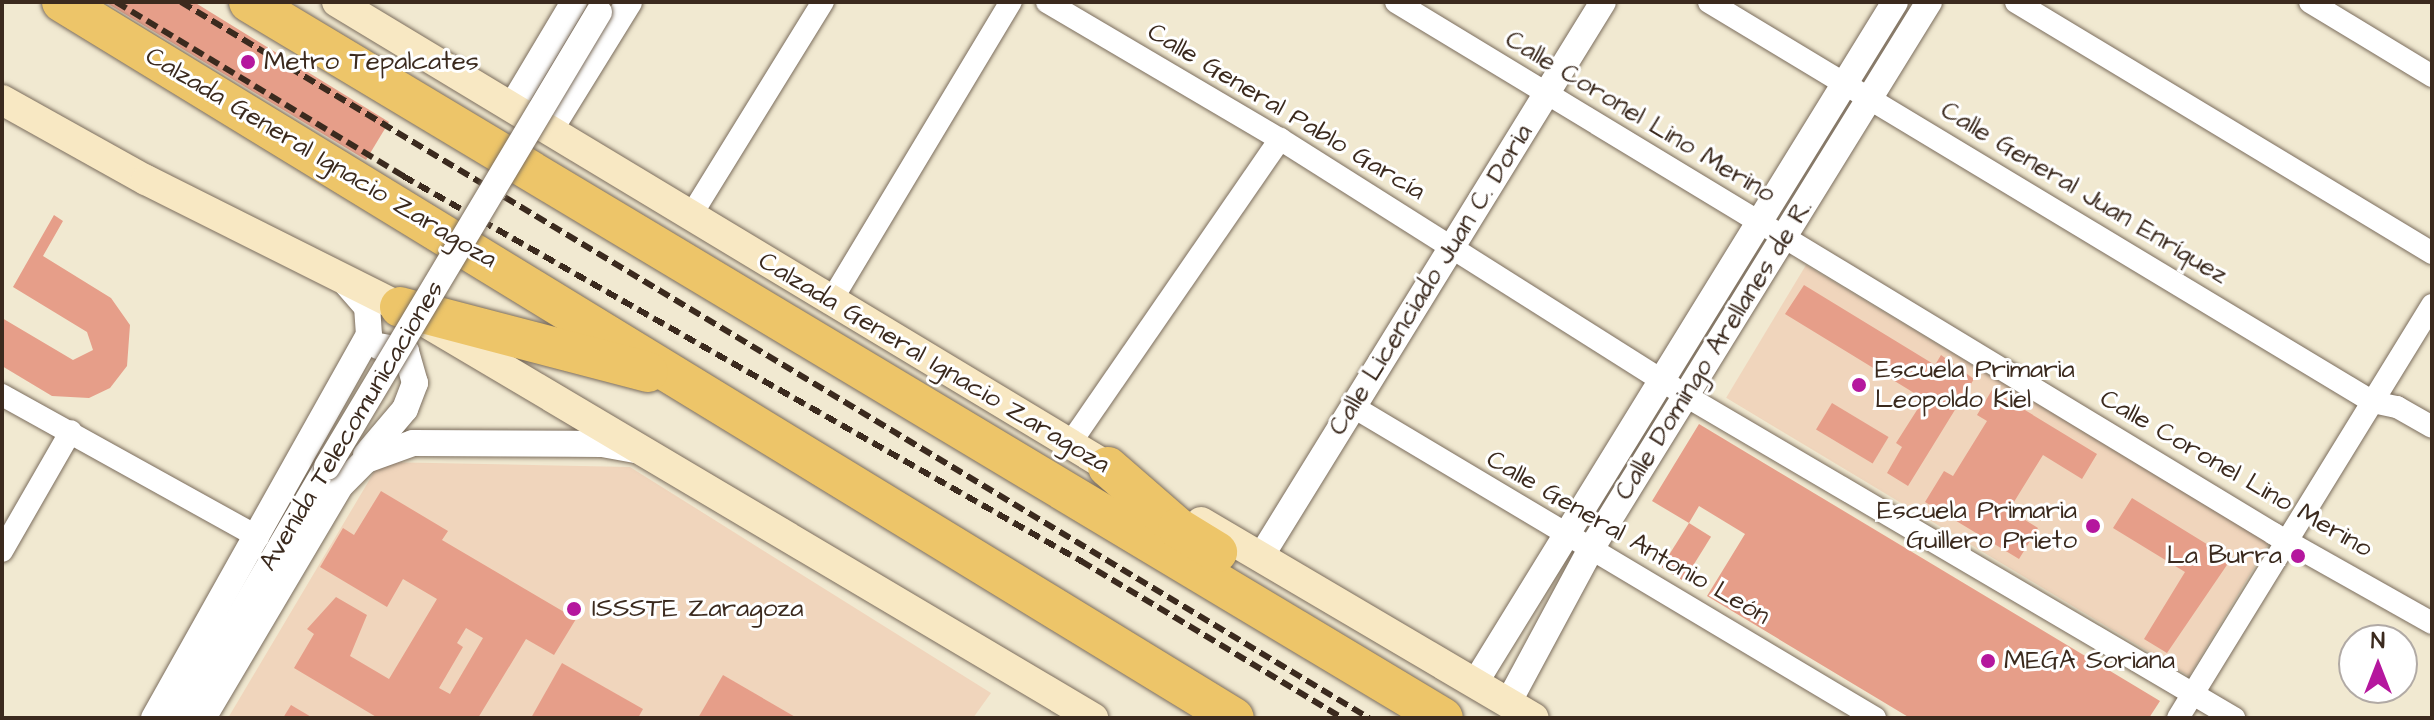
<!DOCTYPE html>
<meta charset="utf-8">
<style>
body{margin:0}
#map{position:relative;width:2434px;height:720px;overflow:hidden;background:#f1e9d1;font-family:"Architects Daughter",sans-serif}
div>[style]{position:absolute}
.built>*{inset:0;background:#f0d5bc;transform-origin:0 0}
.building>*{inset:0;background:#e69e89;transform-origin:0 0}
.roads{filter:drop-shadow(0 0 2px #7b6d5d) drop-shadow(0 0 2px #7b6d5d)}
.minor>*{height:22px;margin:-11px;padding:0 11px;transform-origin:11px;border-radius:11px;background:#fff}
.tertiary>*{height:26px;margin:-13px;padding:0 13px;transform-origin:13px;border-radius:13px;background:#fff}
.secondary>*{height:30px;margin:-15px;padding:0 15px;transform-origin:15px;border-radius:15px;background:#f8e8c3}
.motorway>*{height:40px;margin:-20px;padding:0 20px;transform-origin:20px;border-radius:20px;background:#edc569}
.rail>*{height:6px;margin-top:-3px;transform-origin:0;background:repeating-linear-gradient(90deg,#3b2a1e 0 12px,transparent 0 18px)}
.bridges{filter:drop-shadow(0 0 2px #7b6d5d) drop-shadow(0 0 2px #7b6d5d)}
.tertiary-bridge>*{height:26px;margin:-13px;padding:0 13px;transform-origin:13px;border-radius:13px;background:#fff}
.dots>*{width:22px;height:22px;translate:-50% -50%;box-sizing:border-box;border:4px solid #fff;border-radius:50%}
span{translate:-50% -50%;white-space:nowrap;text-align:center;line-height:1.15;-webkit-text-stroke:6px #fff;paint-order:stroke}
.poi-label{font-size:26px;color:#3b2a1e}
.left{translate:0 -50%;text-align:left}
.right{translate:-100% -50%;text-align:right}
.street-label{font-size:26px;color:#3b2a1e}
.frame{position:absolute;inset:0;border:4px solid #3b2a1e;pointer-events:none}
.north{position:absolute;left:2338px;top:624px;width:80px;height:80px;box-sizing:border-box;background:#fff;border:2px solid #b1aaa5;border-radius:50%;rotate:0deg;font-size:22px;font-weight:700;line-height:32px;text-align:center;color:#3b2a1e}
.north::after{content:'';display:block;margin:auto;width:28px;height:36px;background:#b5179e;clip-path:polygon(50% 0,100% 100%,50% 72%,0 100%)}
</style>
<div id="map">
<div class="built">
<i style="left:1806px;top:265px;width:540px;height:155px;rotate:31deg"></i>
<i style="clip-path:polygon(380px 462px,630px 467px,991px 693px,973px 718px,228px 718px)"></i>
</div>
<div class="building">
<i style="clip-path:polygon(105px 2px,194px 2px,389px 122px,366px 160px)"></i>
<i style="clip-path:polygon(54px 215px,63px 221px,43px 256px,111px 298px,130px 325px,127px 366px,110px 388px,89px 398px,52px 396px,2px 366px,2px 318px,73px 360px,93px 350px,87px 332px,13px 287px)"></i>
<i style="clip-path:polygon(1804px 285px,1935px 365px,1941px 355px,1974px 379px,1908px 486px,1887px 473px,1902px 447px,1896px 443px,1924px 399px,1785px 314px)"></i>
<i style="clip-path:polygon(1992px 390px,2097px 454px,2082px 479px,2043px 455px,2009px 510px,2038px 528px,2019px 559px,1925px 502px,1944px 471px,1953px 476px,1987px 421px,1977px 415px)"></i>
<i style="left:1832px;top:403px;width:66px;height:31px;rotate:31deg"></i>
<i style="clip-path:polygon(1699px 424px,2160px 701px,2149px 718px,1910px 718px,1707px 596px,1745px 534px,1699px 506px,1689px 523px,1652px 501px)"></i>
<i style="clip-path:polygon(evenodd,381px 491px,448px 531px,442px 540px,576px 619px,554px 655px,526px 639px,478px 718px,378px 718px,294px 668px,314px 634px,307px 629px,336px 597px,367px 615px,350px 656px,389px 679px,437px 599px,403px 579px,387px 607px,320px 567px,343px 528px,354px 535px,381px 491px,466px 628px,483px 638px,450px 694px,439px 688px,463px 647px,457px 643px,466px 628px)"></i>
<i style="clip-path:polygon(2132px 498px,2231px 559px,2167px 653px,2144px 639px,2185px 572px,2113px 528px)"></i>
<i style="left:1689px;top:523px;width:26px;height:52px;rotate:32deg"></i>
<i style="clip-path:polygon(562px 663px,643px 709px,638px 718px,531px 718px)"></i>
<i style="clip-path:polygon(723px 675px,797px 718px,698px 718px)"></i>
<i style="clip-path:polygon(291px 705px,313px 718px,283px 718px)"></i>
</div>
<div class="roads">
<div class="minor">
<i style="left:1047px;top:2px;width:270px;rotate:30.5deg"></i>
<i style="left:1280px;top:139px;width:481px;rotate:32.3deg"></i>
<i style="left:1686px;top:396px;width:636px;rotate:30.44deg"></i>
<i style="left:1396px;top:2px;width:1027px;rotate:31.21deg"></i>
<i style="left:2274px;top:534px;width:181px;rotate:29.4deg"></i>
<i style="left:1709px;top:2px;width:775px;rotate:31.07deg"></i>
<i style="left:2373px;top:402px;width:25px;rotate:12deg"></i>
<i style="left:2397px;top:407px;width:40px;rotate:29.7deg"></i>
<i style="left:2016px;top:2px;width:486px;rotate:31.1deg"></i>
<i style="left:2310px;top:2px;width:143px;rotate:31.2deg"></i>
<i style="left:690px;top:217px;width:253px;rotate:-58.3deg"></i>
<i style="left:831px;top:301px;width:349px;rotate:-59deg"></i>
<i style="left:2px;top:395px;width:293px;rotate:29deg"></i>
<i style="left:1352px;top:406px;width:609px;rotate:30.82deg"></i>
<i style="left:1069px;top:445px;width:372px;rotate:-55.4deg"></i>
<i style="left:2px;top:551px;width:138px;rotate:-60.1deg"></i>
<i style="left:2178px;top:718px;width:485px;rotate:-58.4deg"></i>
</div>
<div class="tertiary">
<i style="left:512px;top:106px;width:121px;rotate:-59.2deg"></i>
<i style="left:550px;top:130px;width:150px;rotate:-58.3deg"></i>
<i style="left:366px;top:455px;width:60px;rotate:-49.7deg"></i>
<i style="left:405px;top:409px;width:28px;rotate:-69deg"></i>
<i style="left:415px;top:383px;width:33px;rotate:-106deg"></i>
<i style="left:406px;top:351px;width:28px;rotate:-170deg"></i>
<i style="left:1260px;top:558px;width:653px;rotate:-58.33deg"></i>
<i style="left:1475px;top:683px;width:800px;rotate:-58.34deg"></i>
<i style="left:1508px;top:703px;width:175px;rotate:-61.7deg"></i>
<i style="left:1591px;top:549px;width:643px;rotate:-58.29deg"></i>
<i style="left:154px;top:718px;width:439px;rotate:-60.7deg"></i>
<i style="left:369px;top:335px;width:28px;rotate:-94deg"></i>
<i style="left:367px;top:307px;width:32px;rotate:-131deg"></i>
<i style="left:180px;top:718px;width:291px;rotate:-59.6deg"></i>
<i style="left:203px;top:718px;width:269px;rotate:-59.4deg"></i>
<i style="left:340px;top:486px;width:37px;rotate:-45deg"></i>
<i style="left:366px;top:460px;width:50px;rotate:-19.9deg"></i>
<i style="left:413px;top:443px;width:189px;rotate:0.3deg"></i>
<i style="left:602px;top:444px;width:35px;rotate:10deg"></i>
</div>
<div class="secondary">
<i style="left:337px;top:2px;width:920px;rotate:31.08deg"></i>
<i style="left:2px;top:100px;width:165px;rotate:29.1deg"></i>
<i style="left:146px;top:180px;width:284px;rotate:26.6deg"></i>
<i style="left:400px;top:307px;width:806px;rotate:30.67deg"></i>
<i style="left:1201px;top:522px;width:386px;rotate:30.5deg"></i>
</div>
<div class="motorway">
<i style="left:62px;top:2px;width:1373px;rotate:31.42deg"></i>
<i style="left:249px;top:2px;width:1392px;rotate:30.95deg"></i>
<i style="left:400px;top:307px;width:256px;rotate:14.7deg"></i>
<i style="left:1108px;top:467px;width:93px;rotate:41.1deg"></i>
<i style="left:1178px;top:528px;width:46px;rotate:31.6deg"></i>
</div>
</div>
<div class="rail">
<i style="left:116px;top:2px;width:336px;rotate:31.2deg"></i>
<i style="left:403px;top:176px;width:780px;rotate:29.59deg"></i>
<i style="left:1081px;top:561px;width:305px;rotate:31deg"></i>
<i style="left:181px;top:2px;width:1387px;rotate:31.08deg"></i>
</div>
<div class="bridges">
<div class="tertiary-bridge">
<i style="left:327px;top:467px;width:530px;rotate:-59.13deg"></i>
</div>
</div>
<div class="dots">
<i style="left:248px;top:62px;background:#b5179e"></i>
<i style="left:1859px;top:385px;background:#b5179e"></i>
<i style="left:2093px;top:526px;background:#b5179e"></i>
<i style="left:2298px;top:556px;background:#b5179e"></i>
<i style="left:574px;top:609px;background:#b5179e"></i>
<i style="left:1988px;top:661px;background:#b5179e"></i>
</div>
<div class="poi-label">
<span class="left" style="left:264px;top:62px">Metro Tepalcates</span>
<span class="left" style="left:1875px;top:385px">Escuela Primaria<br>Leopoldo Kiel</span>
<span class="right" style="left:2077px;top:526px">Escuela Primaria<br>Guillero Prieto</span>
<span class="right" style="left:2282px;top:556px">La Burra</span>
<span class="left" style="left:592px;top:609px">ISSSTE Zaragoza</span>
<span class="left" style="left:2004px;top:661px">MEGA Soriana</span>
</div>
<div class="street-label">
<span style="left:1286px;top:112px;rotate:31deg">Calle General Pablo García</span>
<span style="left:1640px;top:117px;rotate:31deg">Calle Coronel Lino Merino</span>
<span style="left:321px;top:158px;rotate:31deg">Calzada General Ignacio Zaragoza</span>
<span style="left:2084px;top:193px;rotate:31deg">Calle General Juan Enríquez</span>
<span style="left:1431px;top:280px;rotate:-58deg">Calle Licenciado Juan C. Doria</span>
<span style="left:1714px;top:350px;rotate:-58deg">Calle Domingo Arellanes de R.</span>
<span style="left:934px;top:363px;rotate:31deg">Calzada General Ignacio Zaragoza</span>
<span style="left:352px;top:426px;rotate:-59deg">Avenida Telecomunicaciones</span>
<span style="left:2236px;top:474px;rotate:30deg">Calle Coronel Lino Merino</span>
<span style="left:1628px;top:538px;rotate:30deg">Calle General Antonio León</span>
</div>
<div class="frame"></div>
<div class="north">N</div>
</div>
